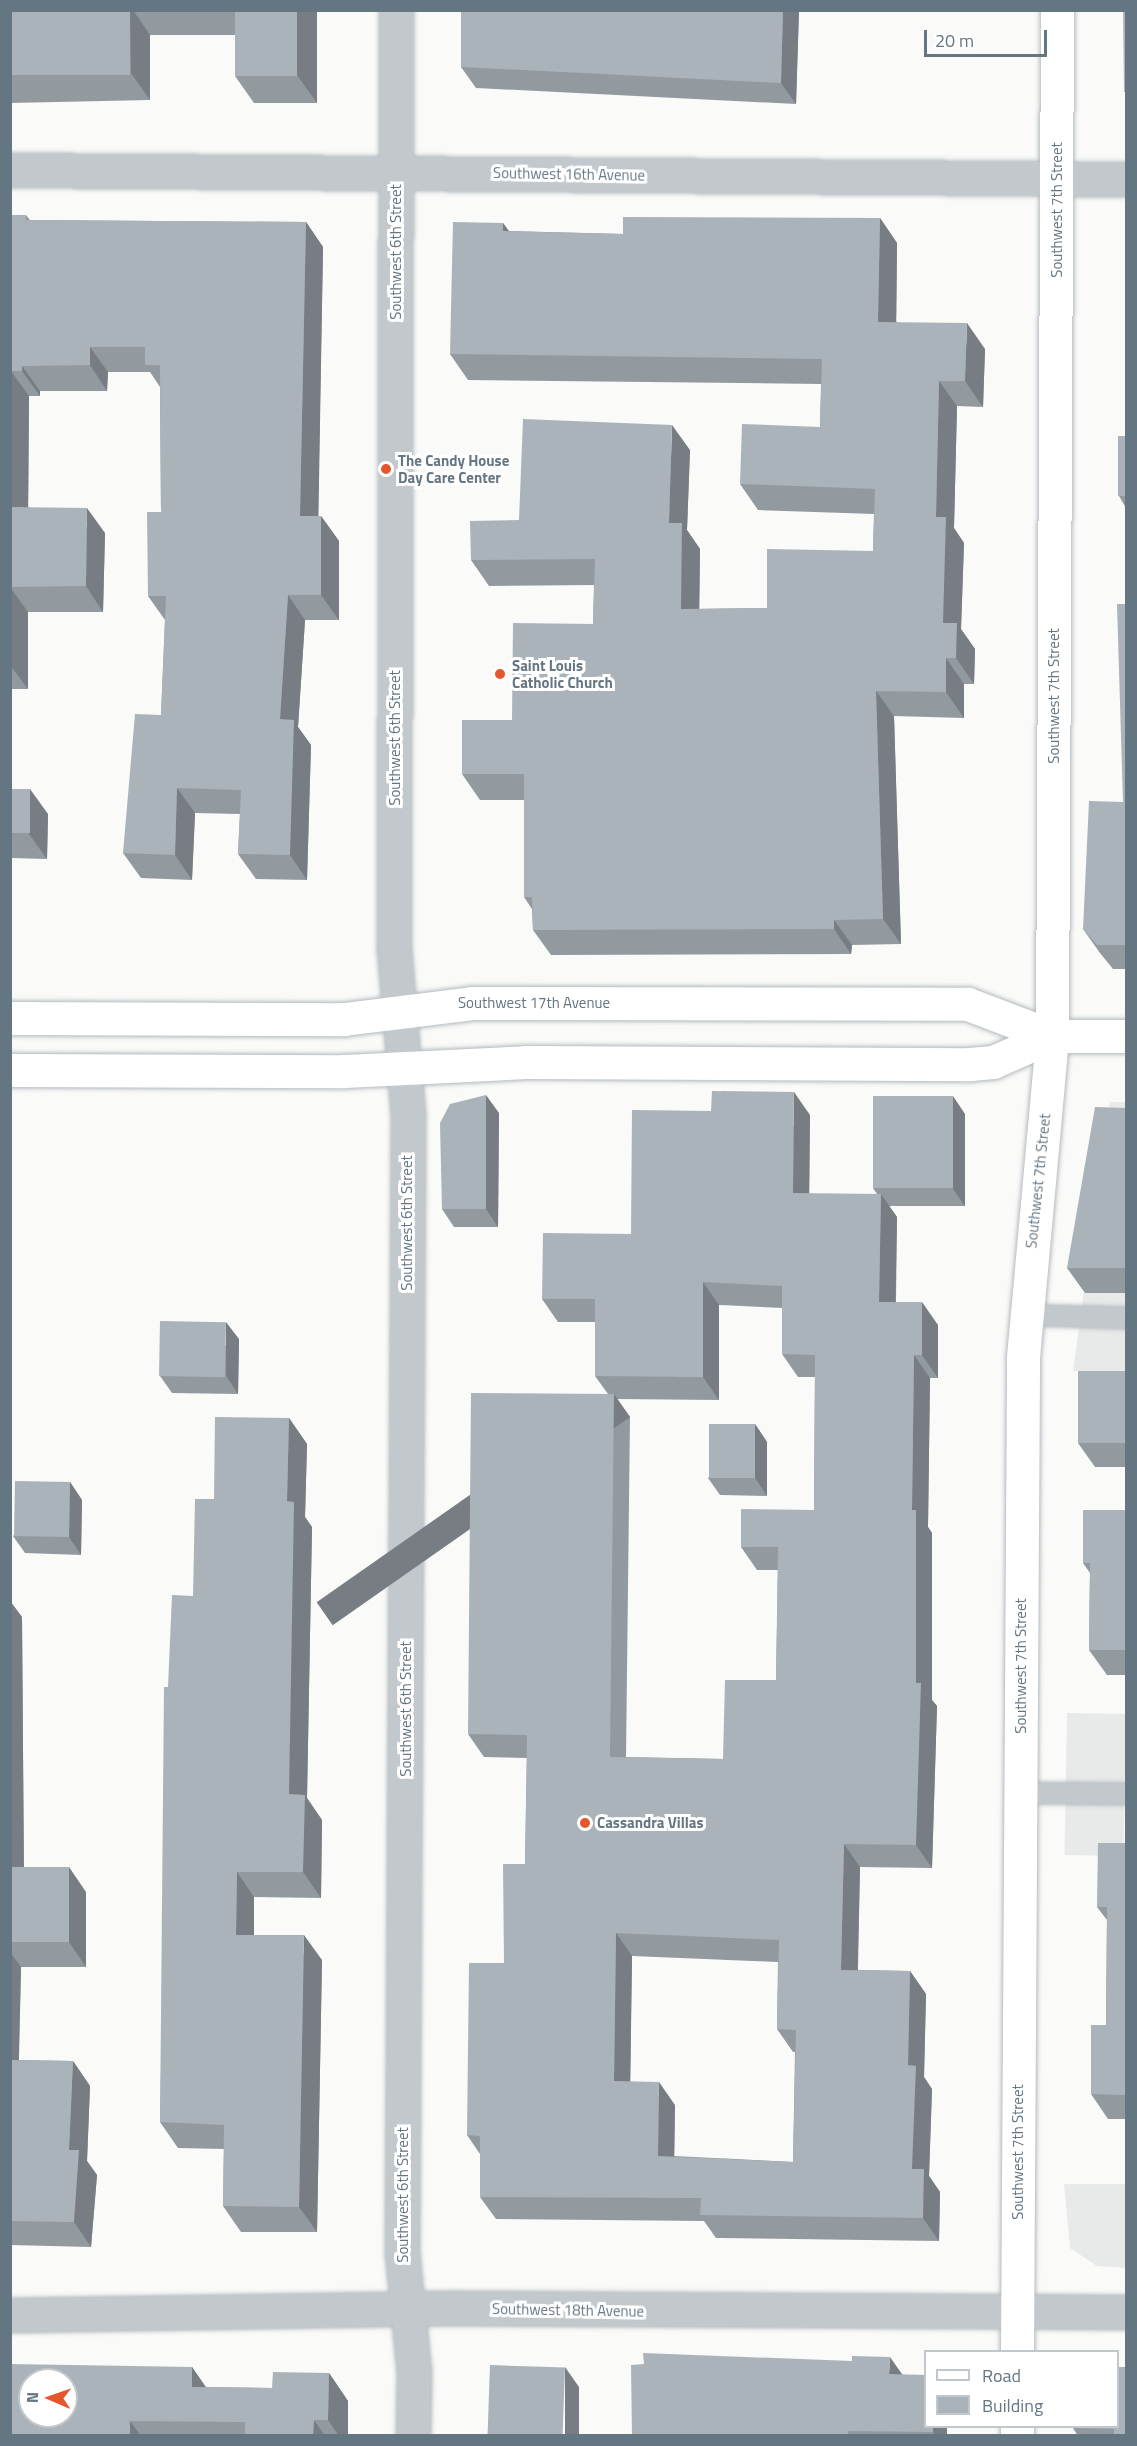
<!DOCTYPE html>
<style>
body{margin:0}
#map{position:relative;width:1137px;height:2446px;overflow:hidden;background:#fafaf8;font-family:"Titillium Web",sans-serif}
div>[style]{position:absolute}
.built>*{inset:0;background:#e8e9e9;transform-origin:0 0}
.roads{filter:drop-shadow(0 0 2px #b3babf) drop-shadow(0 0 2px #b3babf)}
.service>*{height:20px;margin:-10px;padding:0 10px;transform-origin:10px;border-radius:10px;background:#c3c8cc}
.minor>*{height:33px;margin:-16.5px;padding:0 16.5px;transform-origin:16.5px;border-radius:16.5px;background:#c3c8cc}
.tertiary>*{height:33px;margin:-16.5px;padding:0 16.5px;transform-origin:16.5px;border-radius:16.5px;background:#c3c8cc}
.secondary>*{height:33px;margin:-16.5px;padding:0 16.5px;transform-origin:16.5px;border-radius:16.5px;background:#fff}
.primary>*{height:33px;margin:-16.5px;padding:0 16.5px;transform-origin:16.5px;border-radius:16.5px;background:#fff}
.wall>*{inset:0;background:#929a9f}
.shaded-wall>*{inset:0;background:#777d82;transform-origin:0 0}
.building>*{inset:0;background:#aab3b9;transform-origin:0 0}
.dots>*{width:16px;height:16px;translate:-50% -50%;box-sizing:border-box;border:3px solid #fff;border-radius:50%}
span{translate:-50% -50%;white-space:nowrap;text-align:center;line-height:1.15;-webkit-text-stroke:6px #fff;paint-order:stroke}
.street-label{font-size:15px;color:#657683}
.poi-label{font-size:15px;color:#657683;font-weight:700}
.left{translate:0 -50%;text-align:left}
.frame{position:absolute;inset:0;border:12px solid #657683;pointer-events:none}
.legend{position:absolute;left:924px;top:2350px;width:195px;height:78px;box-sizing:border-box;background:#fff;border:2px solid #c1c8cd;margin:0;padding:8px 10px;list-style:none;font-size:18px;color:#657683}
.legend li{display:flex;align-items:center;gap:12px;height:30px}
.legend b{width:30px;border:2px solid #c1c8cd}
.north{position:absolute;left:18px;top:2368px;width:60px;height:60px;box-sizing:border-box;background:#fff;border:2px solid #c1c8cd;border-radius:50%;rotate:272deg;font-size:16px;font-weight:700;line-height:24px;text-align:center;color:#657683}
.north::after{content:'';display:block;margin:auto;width:21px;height:27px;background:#e4572e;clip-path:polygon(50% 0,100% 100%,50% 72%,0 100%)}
.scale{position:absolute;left:924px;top:30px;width:123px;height:27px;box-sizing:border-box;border:3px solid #657683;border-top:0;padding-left:8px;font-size:18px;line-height:21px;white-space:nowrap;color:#657683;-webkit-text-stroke:4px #fff;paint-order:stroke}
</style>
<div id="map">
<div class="built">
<i style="clip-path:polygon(1110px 1102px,1126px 1102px,1126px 1371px,1073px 1371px)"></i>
<i style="left:1067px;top:1713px;width:59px;height:142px;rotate:1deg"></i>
<i style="clip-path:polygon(1064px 2184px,1126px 2184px,1126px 2268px,1097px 2266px,1070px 2248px)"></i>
</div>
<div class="roads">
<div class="service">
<i style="left:1025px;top:1315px;width:101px;rotate:1.7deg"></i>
<i style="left:1021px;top:1793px;width:105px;rotate:0.5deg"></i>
</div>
<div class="minor">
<i style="left:10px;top:170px;width:1116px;rotate:0.46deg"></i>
<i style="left:10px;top:2315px;width:440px;rotate:-0.9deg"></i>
<i style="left:450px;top:2308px;width:676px;rotate:0.34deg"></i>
</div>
<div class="tertiary">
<i style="left:396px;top:10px;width:938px;rotate:90.12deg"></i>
<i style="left:394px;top:948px;width:168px;rotate:85.2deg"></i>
<i style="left:408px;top:1115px;width:1137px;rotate:90.3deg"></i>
<i style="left:402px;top:2252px;width:121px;rotate:84.3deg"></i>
<i style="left:414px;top:2372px;width:64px;rotate:90.9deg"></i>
</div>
<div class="secondary">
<i style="left:10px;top:1018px;width:334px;rotate:0.2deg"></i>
<i style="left:344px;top:1019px;width:129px;rotate:-7.1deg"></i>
<i style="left:472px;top:1003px;width:496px;rotate:0.1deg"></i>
<i style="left:968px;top:1004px;width:90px;rotate:20.9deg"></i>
<i style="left:10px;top:1070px;width:334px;rotate:0.2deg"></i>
<i style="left:344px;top:1071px;width:182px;rotate:-2.8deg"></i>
<i style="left:526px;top:1062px;width:444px;rotate:0.3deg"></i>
<i style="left:970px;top:1064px;width:23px;rotate:-5deg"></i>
<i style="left:993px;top:1062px;width:64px;rotate:-23.8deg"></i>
<i style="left:1052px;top:1036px;width:74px"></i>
</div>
<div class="primary">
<i style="left:1017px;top:2352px;width:995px;rotate:-89.65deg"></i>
<i style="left:1023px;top:1357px;width:322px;rotate:-84.8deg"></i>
<i style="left:1052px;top:1036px;width:1026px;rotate:-89.72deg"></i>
<i style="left:1017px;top:2436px;width:10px;rotate:-90deg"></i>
</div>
</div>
<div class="wall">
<i style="clip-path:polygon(10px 10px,317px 10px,317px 103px,254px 103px,235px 76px,235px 35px,150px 35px,150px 100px,10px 103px)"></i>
<i style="clip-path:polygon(461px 10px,799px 10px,796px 104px,476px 88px,461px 67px)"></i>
<i style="clip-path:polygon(10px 215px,26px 215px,30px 220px,306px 222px,323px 247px,318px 516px,321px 516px,339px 541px,339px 620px,305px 620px,298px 727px,311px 745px,307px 880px,256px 879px,238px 854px,240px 814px,195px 813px,192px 880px,141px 878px,123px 853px,161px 715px,165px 620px,148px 596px,161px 512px,160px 387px,150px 372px,108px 372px,107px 391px,40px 391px,40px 396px,29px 396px,28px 507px,105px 533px,103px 612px,28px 612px,28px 689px,10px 689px)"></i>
<i style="clip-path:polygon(880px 218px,897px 243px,896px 322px,985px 349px,983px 407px,957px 406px,954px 528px,964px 543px,961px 629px,975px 649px,974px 684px,964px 684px,964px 718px,894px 716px,901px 944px,852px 945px,851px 954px,551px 955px,533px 930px,532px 909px,524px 897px,524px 800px,480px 800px,462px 774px,512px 720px,593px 624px,594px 585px,489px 586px,471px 560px,519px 520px,690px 450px,687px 530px,700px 549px,699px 609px,767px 608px,873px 551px,874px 514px,758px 510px,740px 484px,820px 427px,821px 384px,468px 380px,450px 354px,503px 223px,509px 231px,623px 234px)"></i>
<i style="clip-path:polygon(1126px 436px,1126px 508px,1119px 496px)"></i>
<i style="clip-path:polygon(1126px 604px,1126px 969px,1113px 969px,1100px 953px,1083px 929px,1123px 802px)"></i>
<i style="clip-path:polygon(10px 789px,48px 814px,47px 859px,10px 858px)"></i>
<i style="clip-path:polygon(1126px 1108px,1126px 1293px,1085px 1293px,1067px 1268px)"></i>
<i style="clip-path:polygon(499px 1113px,498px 1227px,454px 1227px,442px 1209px)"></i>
<i style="clip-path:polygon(evenodd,965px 1114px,965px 1206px,889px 1206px,897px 1217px,896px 1302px,938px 1325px,938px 1378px,930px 1378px,928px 1527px,932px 1533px,932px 1700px,937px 1706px,932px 1868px,860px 1867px,858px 1970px,910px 1971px,926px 1994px,924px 2077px,932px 2089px,929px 2176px,940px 2192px,939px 2241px,716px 2238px,704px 2221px,496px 2219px,480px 2197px,480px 2154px,467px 2135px,525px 1864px,527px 1758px,484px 1757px,468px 1734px,608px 1394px,595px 1376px,595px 1322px,558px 1322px,542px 1299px,631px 1234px,810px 1115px,809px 1194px,877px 1194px,873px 1188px,965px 1114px,719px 1305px,782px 1308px,782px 1354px,798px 1377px,815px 1377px,814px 1510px,741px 1547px,757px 1570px,778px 1570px,776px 1680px,723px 1759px,626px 1757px,630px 1417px,617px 1399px,719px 1400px,719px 1305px,965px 1114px,632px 1956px,778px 1962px,777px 2029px,793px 2052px,795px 2052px,793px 2162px,674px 2156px,675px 2105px,630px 2082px,632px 1956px)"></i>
<i style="clip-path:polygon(239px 1339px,238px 1394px,172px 1393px,160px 1376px)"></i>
<i style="clip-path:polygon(1126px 1371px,1126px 1467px,1095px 1467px,1078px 1443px)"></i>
<i style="clip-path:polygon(289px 1418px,307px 1444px,305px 1517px,312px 1527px,307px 1798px,322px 1820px,321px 1898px,254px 1897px,254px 1935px,322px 1960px,317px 2232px,241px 2232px,223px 2206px,224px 2149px,178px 2148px,160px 2122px,168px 1687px,193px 1596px,214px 1499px)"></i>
<i style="clip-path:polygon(755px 1424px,767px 1442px,767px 1496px,720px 1495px,708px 1478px)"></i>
<i style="clip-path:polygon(70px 1482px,82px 1500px,81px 1555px,25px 1553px,13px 1536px)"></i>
<i style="clip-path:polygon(1126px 1510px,1126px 1675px,1107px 1675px,1089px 1650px,1090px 1573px,1083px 1563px)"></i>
<i style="clip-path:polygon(10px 1601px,22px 1617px,24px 1867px,86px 1892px,86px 1967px,21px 1967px,19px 2060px,73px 2061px,90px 2086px,87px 2161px,97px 2175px,91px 2247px,10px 2245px)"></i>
<i style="clip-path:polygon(1126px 1843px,1126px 2119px,1108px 2119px,1091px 2094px,1106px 2025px,1107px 1920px,1097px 1907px)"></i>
<i style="clip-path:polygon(192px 2367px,206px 2387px,272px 2388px,329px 2373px,348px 2401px,348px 2436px,10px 2436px)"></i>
<i style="clip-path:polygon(1126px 2367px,1126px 2436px,1078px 2436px,1073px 2428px)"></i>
<i style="clip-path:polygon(902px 2374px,947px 2427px,947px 2436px,632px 2436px)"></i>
</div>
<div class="shaded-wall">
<i style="clip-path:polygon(130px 10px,133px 10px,150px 35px,150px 100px,131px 73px)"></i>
<i style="clip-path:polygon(297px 10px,317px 10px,317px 103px,297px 75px)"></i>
<i style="clip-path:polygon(783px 10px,799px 10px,796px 104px,781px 83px)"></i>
<i style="clip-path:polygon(880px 218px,897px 243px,896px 347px,878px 322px)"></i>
<i style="clip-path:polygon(306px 222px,323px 247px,318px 541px,300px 516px)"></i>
<i style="clip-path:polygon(503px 223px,521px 249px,503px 231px)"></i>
<i style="clip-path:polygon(967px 323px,985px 349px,983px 407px,965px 381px)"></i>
<i style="clip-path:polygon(90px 347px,108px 372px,107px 391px,90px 365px)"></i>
<i style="clip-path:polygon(22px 366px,40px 391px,40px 396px,22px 371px)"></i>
<i style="clip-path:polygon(11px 371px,29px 396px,28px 532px,11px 507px)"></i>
<i style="clip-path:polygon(939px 381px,957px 406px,954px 528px,964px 543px,961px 629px,975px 649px,974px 684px,956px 658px,943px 623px,936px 517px)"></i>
<i style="clip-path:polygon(672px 425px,690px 450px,687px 530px,700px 549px,699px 635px,681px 609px,669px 523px)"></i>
<i style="clip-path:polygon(87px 508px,105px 533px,103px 612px,86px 586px)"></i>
<i style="clip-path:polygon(321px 516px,339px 541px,339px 620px,321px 595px)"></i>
<i style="clip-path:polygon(10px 587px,28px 612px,28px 689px,10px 665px)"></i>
<i style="clip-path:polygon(288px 595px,305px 620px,298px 727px,311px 745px,307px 880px,290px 855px,280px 719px)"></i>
<i style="clip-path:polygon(946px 658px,964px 684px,964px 718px,946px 692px)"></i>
<i style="clip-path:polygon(876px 691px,894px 716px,901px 944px,883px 919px)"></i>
<i style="clip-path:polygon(177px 788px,195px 813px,192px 880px,175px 855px)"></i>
<i style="clip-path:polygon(30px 789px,48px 814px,47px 859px,29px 834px)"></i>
<i style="clip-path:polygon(834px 920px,852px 945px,851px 954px,834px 929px)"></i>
<i style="clip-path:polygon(794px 1092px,810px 1115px,809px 1216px,793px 1193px)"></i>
<i style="clip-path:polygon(486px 1095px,499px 1113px,498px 1227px,486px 1209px)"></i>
<i style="clip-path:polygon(953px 1096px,965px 1114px,965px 1206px,953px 1189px)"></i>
<i style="clip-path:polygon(881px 1194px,897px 1217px,895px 1325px,879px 1302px)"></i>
<i style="clip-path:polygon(703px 1282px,719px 1305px,719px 1400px,703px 1377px)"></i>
<i style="clip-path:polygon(922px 1302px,938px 1325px,938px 1378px,922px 1355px)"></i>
<i style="clip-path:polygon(226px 1322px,239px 1339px,238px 1394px,226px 1376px)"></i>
<i style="clip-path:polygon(914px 1355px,930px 1378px,928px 1527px,932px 1533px,932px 1700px,937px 1706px,932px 1868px,916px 1845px,916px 1683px,912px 1510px)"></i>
<i style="left:614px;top:1394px;width:28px;height:363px;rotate:55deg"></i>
<i style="clip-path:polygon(289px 1418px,307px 1444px,305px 1517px,312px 1527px,307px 1798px,322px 1820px,321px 1898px,303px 1872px,289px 1794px,287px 1501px)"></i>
<i style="clip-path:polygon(755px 1424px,767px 1442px,767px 1496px,755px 1478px)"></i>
<i style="clip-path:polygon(70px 1482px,82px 1500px,81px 1555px,69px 1537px)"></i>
<i style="clip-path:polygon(10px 1601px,22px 1617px,24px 1892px,10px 1873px)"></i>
<i style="clip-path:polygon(844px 1844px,860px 1867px,857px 1993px,841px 1970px)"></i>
<i style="clip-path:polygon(69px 1867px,86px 1892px,86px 1967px,69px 1942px)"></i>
<i style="clip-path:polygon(237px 1872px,254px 1897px,254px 1960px,236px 1935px)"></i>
<i style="clip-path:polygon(616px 1933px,632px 1956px,630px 2104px,614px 2081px)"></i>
<i style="clip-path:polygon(304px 1935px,322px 1960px,317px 2232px,299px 2207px)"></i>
<i style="clip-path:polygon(10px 1952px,21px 1967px,18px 2085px,10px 2074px)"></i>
<i style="clip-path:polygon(910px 1971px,926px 1994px,924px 2077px,932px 2089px,929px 2176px,940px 2192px,939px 2241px,923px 2218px,912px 2169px,908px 2065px)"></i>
<i style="clip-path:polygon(73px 2061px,90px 2086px,87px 2161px,97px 2175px,91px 2247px,74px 2222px,69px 2150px)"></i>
<i style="clip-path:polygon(659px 2082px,675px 2105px,674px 2179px,658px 2156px)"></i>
<i style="clip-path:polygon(890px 2357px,904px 2377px,889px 2374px)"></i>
<i style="clip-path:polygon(192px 2367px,211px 2395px,192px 2387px)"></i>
<i style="clip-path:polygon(565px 2367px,579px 2387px,579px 2436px,565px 2436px)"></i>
<i style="clip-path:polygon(329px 2373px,348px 2401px,348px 2436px,339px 2436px,328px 2420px)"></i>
<i style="clip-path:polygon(314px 2420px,325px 2436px,313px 2436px)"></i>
<i style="clip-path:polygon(130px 2421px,141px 2436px,130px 2436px)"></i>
<i style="clip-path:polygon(933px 2427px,947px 2427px,947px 2436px,935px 2436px,933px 2432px)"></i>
</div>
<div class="building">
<i style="left:10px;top:10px;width:120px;height:65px"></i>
<i style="left:235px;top:10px;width:62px;height:66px"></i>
<i style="clip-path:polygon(461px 10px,783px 10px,781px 83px,461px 67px)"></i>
<i style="clip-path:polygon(1123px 10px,1126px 10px,1126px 92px,1124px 92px)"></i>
<i style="clip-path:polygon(10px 215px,26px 215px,26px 220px,306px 222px,300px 516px,321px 516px,321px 595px,288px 595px,280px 719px,294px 720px,290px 855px,238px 854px,241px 790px,177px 788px,175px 855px,123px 853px,135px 714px,161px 715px,166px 596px,148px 596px,147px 512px,161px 512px,160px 365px,145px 365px,145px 347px,90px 347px,90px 365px,22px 366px,22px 371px,11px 371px,11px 507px,87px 508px,86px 586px,10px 587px)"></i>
<i style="clip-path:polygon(623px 217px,880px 218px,878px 322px,967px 323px,965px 381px,939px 381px,936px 517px,946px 517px,943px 623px,957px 623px,956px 658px,946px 658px,946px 692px,876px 691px,883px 919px,834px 920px,834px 929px,533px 930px,532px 897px,524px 897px,524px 774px,462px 774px,462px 720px,512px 720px,513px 623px,593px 624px,595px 559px,471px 560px,470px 521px,519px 520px,523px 419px,672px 425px,669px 523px,682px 523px,681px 609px,767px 608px,767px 549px,873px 551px,875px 489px,740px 484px,742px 424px,820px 427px,822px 359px,450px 354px,453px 222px,503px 223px,503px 231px,623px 234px)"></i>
<i style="left:1118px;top:436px;width:8px;height:60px"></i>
<i style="clip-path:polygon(1117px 604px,1126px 604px,1126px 945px,1097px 945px,1083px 929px,1089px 801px,1123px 802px)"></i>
<i style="left:10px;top:789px;width:20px;height:44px"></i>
<i style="clip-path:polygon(evenodd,712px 1091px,794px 1092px,793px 1193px,881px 1194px,879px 1302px,922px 1302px,922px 1355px,914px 1355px,912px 1510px,916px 1510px,916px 1683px,921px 1683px,916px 1845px,844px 1844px,841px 1970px,910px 1971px,908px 2065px,916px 2066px,912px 2169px,924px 2169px,923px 2218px,700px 2215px,701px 2198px,480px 2197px,480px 2136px,467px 2135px,469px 1963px,504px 1963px,503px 1864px,525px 1864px,527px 1735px,468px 1734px,471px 1393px,614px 1394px,610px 1757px,723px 1759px,725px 1680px,776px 1680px,778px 1547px,741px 1547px,741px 1509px,814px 1510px,815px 1355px,782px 1354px,782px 1286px,703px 1282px,703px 1377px,595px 1376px,595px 1299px,542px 1299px,543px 1233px,631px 1234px,632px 1110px,711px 1111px,712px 1091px,616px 1933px,779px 1940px,777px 2029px,796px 2030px,793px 2162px,658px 2156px,659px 2082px,614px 2081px,616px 1933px)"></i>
<i style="clip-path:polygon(486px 1095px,486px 1209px,442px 1209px,440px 1123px,450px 1104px)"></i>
<i style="left:873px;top:1096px;width:80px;height:92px"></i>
<i style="clip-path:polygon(1095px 1107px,1126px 1108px,1126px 1268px,1067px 1268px)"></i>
<i style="left:160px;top:1321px;width:66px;height:55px;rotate:1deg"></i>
<i style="left:1078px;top:1371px;width:48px;height:72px"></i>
<i style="clip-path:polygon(215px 1417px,289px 1418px,287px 1501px,294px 1502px,289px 1794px,305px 1795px,303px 1872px,237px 1872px,236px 1935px,304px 1935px,299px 2207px,223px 2206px,224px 2125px,160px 2122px,164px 1687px,168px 1687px,172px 1595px,193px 1596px,195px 1499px,214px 1499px)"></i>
<i style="left:709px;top:1424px;width:46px;height:54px"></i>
<i style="left:15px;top:1481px;width:55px;height:55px;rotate:1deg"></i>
<i style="clip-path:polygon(1083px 1510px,1126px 1510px,1126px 1650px,1089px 1650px,1090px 1563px,1083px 1563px)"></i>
<i style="clip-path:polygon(1098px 1843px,1126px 1843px,1126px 2095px,1091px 2094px,1091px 2025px,1106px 2025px,1107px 1907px,1097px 1907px)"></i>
<i style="left:10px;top:1867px;width:59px;height:75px"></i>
<i style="clip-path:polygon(10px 2060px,73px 2061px,69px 2150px,79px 2150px,74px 2222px,10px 2221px)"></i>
<i style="clip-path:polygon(643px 2353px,852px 2361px,852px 2356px,890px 2357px,889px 2374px,926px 2375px,926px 2427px,933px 2427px,933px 2432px,848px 2431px,848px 2436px,632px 2436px,631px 2365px,644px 2364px)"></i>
<i style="clip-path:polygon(evenodd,10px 2364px,192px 2367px,192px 2387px,272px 2388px,273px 2372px,329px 2373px,328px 2420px,314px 2420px,313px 2436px,245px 2436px,245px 2422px,130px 2421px,130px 2436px,10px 2436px,10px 2364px,30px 2380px,66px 2380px,66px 2416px,30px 2416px,30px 2380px)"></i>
<i style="left:490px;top:2365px;width:75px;height:71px;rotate:2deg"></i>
<i style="clip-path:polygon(1118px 2367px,1126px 2367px,1126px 2436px,1114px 2436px,1114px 2429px,1073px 2428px,1073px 2427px,1118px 2427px)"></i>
</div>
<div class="dots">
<i style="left:386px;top:469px;background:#e4572e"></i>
<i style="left:500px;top:674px;background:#e4572e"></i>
<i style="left:585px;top:1823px;background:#e4572e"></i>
</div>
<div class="street-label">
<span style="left:569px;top:174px;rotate:1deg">Southwest 16th Avenue</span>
<span style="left:1057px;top:210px;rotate:-90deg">Southwest 7th Street</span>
<span style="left:396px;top:252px;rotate:-90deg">Southwest 6th Street</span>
<span style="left:1054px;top:696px;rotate:-90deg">Southwest 7th Street</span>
<span style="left:395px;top:738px;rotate:-90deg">Southwest 6th Street</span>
<span style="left:534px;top:1003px">Southwest 17th Avenue</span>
<span style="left:1038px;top:1181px;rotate:-84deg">Southwest 7th Street</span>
<span style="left:407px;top:1223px;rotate:-90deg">Southwest 6th Street</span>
<span style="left:1021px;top:1666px;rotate:-90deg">Southwest 7th Street</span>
<span style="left:406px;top:1709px;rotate:-90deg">Southwest 6th Street</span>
<span style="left:1018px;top:2152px;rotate:-90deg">Southwest 7th Street</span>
<span style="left:403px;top:2195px;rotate:-90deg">Southwest 6th Street</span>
<span style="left:568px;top:2310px;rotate:1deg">Southwest 18th Avenue</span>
</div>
<div class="poi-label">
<span class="left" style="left:398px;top:469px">The Candy House<br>Day Care Center</span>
<span class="left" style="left:512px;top:674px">Saint Louis<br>Catholic Church</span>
<span class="left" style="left:597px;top:1823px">Cassandra Villas</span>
</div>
<div class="frame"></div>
<ul class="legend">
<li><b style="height:8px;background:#fff"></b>Road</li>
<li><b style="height:16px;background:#aab3b9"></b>Building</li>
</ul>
<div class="north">N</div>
<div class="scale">20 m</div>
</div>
